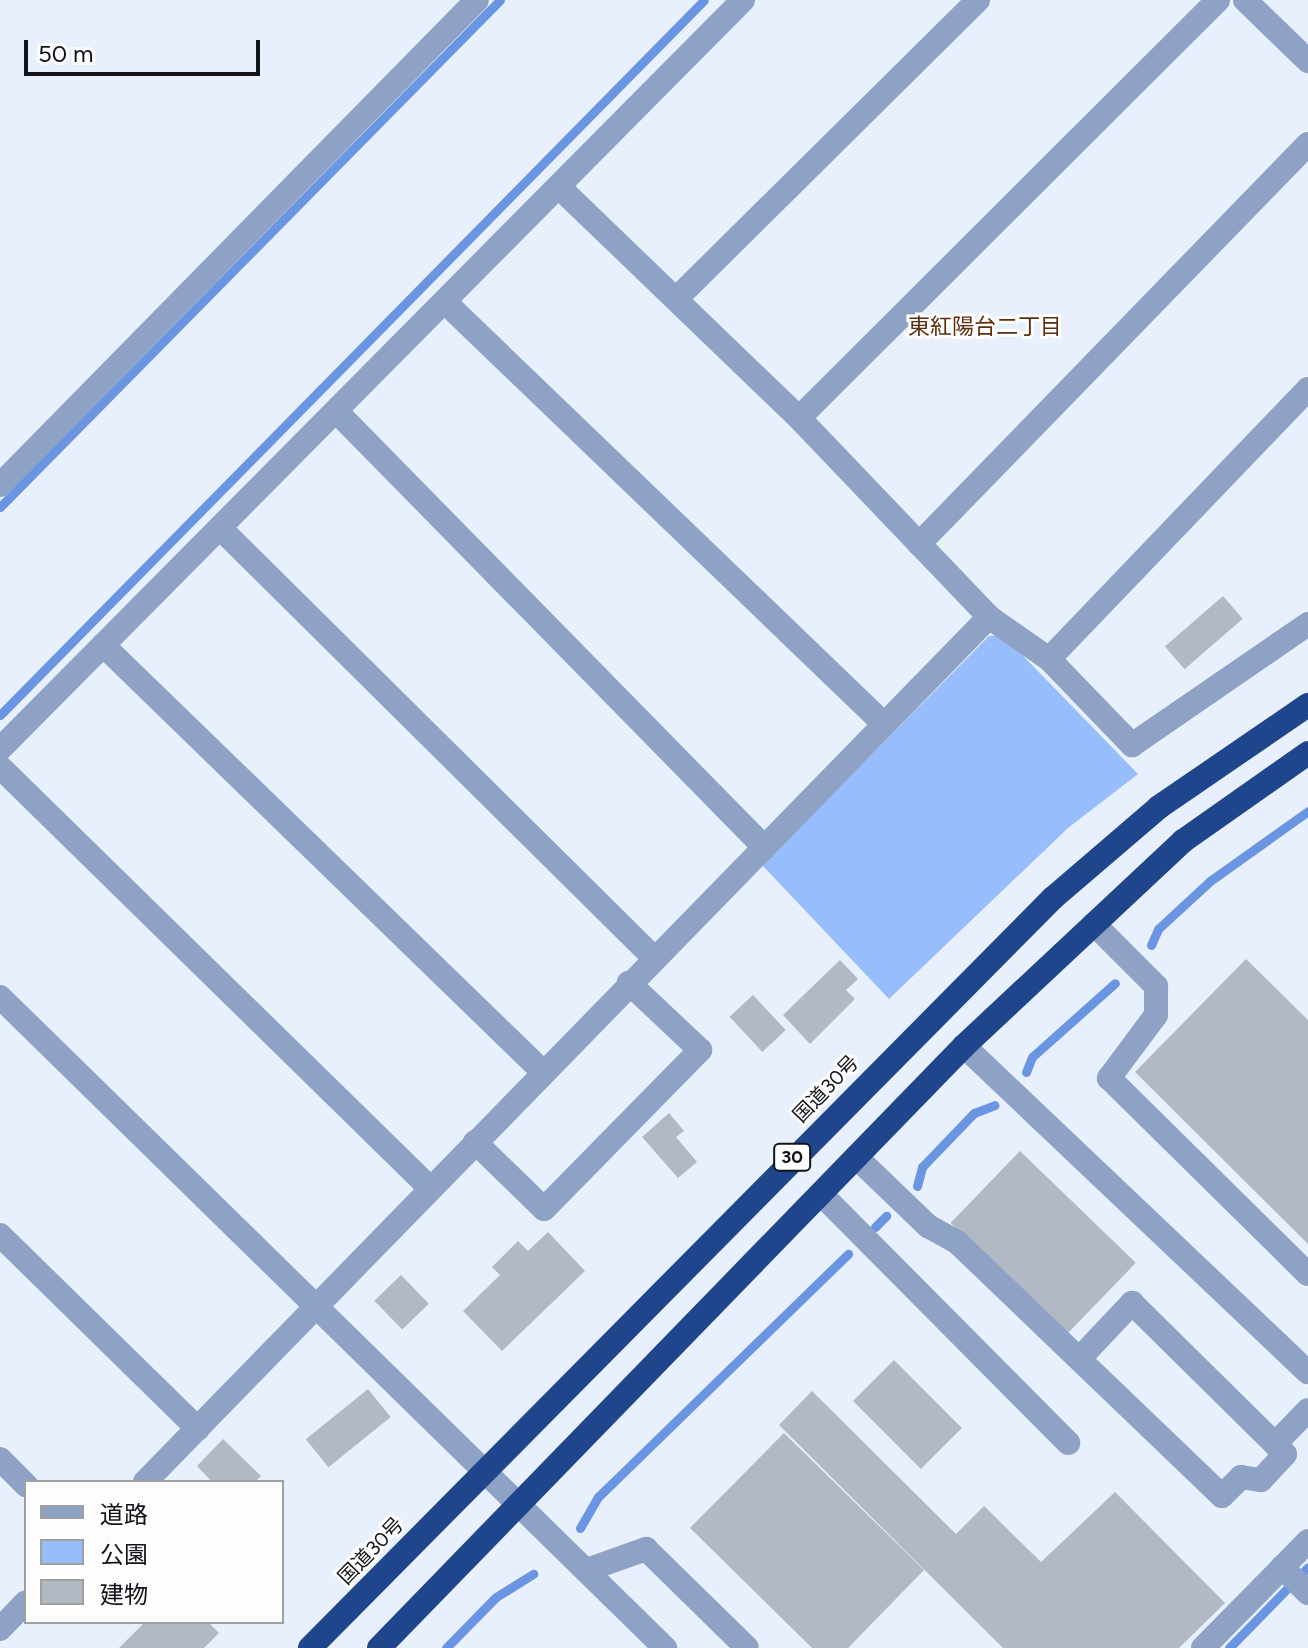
<!DOCTYPE html>
<meta charset="utf-8">
<style>
body{margin:0}
#map{position:relative;width:1308px;height:1648px;overflow:hidden;background:#e8f0fd;font-family:Figtree,"Noto Sans JP",sans-serif}
div>[style]{position:absolute}
.green>*{inset:0;background:#98bdfc}
.stream>*{height:9px;margin:-4.5px;padding:0 4.5px;transform-origin:4.5px;border-radius:4.5px;background:#6995e2}
.building>*{inset:0;background:#b2b9c5;transform-origin:0 0}
.minor>*{height:24px;margin:-12px;padding:0 12px;transform-origin:12px;border-radius:12px;background:#8da2c4}
.highway>*{height:24px;margin:-12px;padding:0 12px;transform-origin:12px;border-radius:12px;background:#1f468c}
span{translate:-50% -50%;white-space:nowrap;text-align:center;line-height:1.15;-webkit-text-stroke:6px #fdfdfd;paint-order:stroke}
.shield-label span{padding:2px 6px;background:#fdfdfd;border:2px solid;border-radius:6px;-webkit-text-stroke-width:0}
.shield-label{font-size:18px;color:#111418;font-weight:700}
.street-label{font-size:20px;color:#111418}
.neighbourhood-label{font-size:22px;color:#5c2e0e}
.legend{position:absolute;left:24px;top:1480px;width:260px;height:144px;box-sizing:border-box;background:#fdfdfd;border:2px solid #9fa0a1;margin:0;padding:10px 14px;list-style:none;font-size:24px;color:#111418}
.legend li{display:flex;align-items:center;gap:16px;height:40px}
.legend b{width:40px;border:2px solid #9fa0a1}
.scale{position:absolute;left:24px;top:40px;width:236px;height:36px;box-sizing:border-box;border:4px solid #111418;border-top:0;padding-left:10px;font-size:24px;line-height:28px;white-space:nowrap;color:#111418;-webkit-text-stroke:6px #fdfdfd;paint-order:stroke}
</style>
<div id="map">
<div class="green">
<i style="clip-path:polygon(1003px 635px,1138px 774px,1068px 828px,889px 999px,762px 865px,989px 636px)"></i>
</div>
<div class="stream">
<i style="left:0;top:507px;width:712px;rotate:-45.4deg"></i>
<i style="left:0;top:715px;width:1003px;rotate:-45.44deg"></i>
<i style="left:1151px;top:945px;width:17px;rotate:-66deg"></i>
<i style="left:1158px;top:929px;width:71px;rotate:-42.7deg"></i>
<i style="left:1210px;top:881px;width:120px;rotate:-35.5deg"></i>
<i style="left:1026px;top:1072px;width:16px;rotate:-68deg"></i>
<i style="left:1032px;top:1057px;width:111px;rotate:-41.7deg"></i>
<i style="left:917px;top:1186px;width:20px;rotate:-75deg"></i>
<i style="left:922px;top:1167px;width:75px;rotate:-46.1deg"></i>
<i style="left:974px;top:1113px;width:22px;rotate:-21deg"></i>
<i style="left:875px;top:1227px;width:16px;rotate:-45deg"></i>
<i style="left:580px;top:1528px;width:36px;rotate:-60deg"></i>
<i style="left:598px;top:1497px;width:349px;rotate:-44.2deg"></i>
<i style="left:446px;top:1648px;width:71px;rotate:-45.6deg"></i>
<i style="left:496px;top:1597px;width:44px;rotate:-31.9deg"></i>
<i style="left:1229px;top:1648px;width:113px;rotate:-45.7deg"></i>
</div>
<div class="building">
<i style="left:1223px;top:596px;width:30px;height:77px;rotate:49deg"></i>
<i style="clip-path:polygon(1246px 959px,1308px 1020px,1308px 1244px,1135px 1072px)"></i>
<i style="clip-path:polygon(840px 960px,858px 979px,846px 990px,855px 999px,810px 1044px,783px 1015px)"></i>
<i style="left:753px;top:995px;width:48px;height:32px;rotate:47deg"></i>
<i style="clip-path:polygon(669px 1113px,684px 1131px,676px 1137px,697px 1162px,678px 1178px,642px 1137px)"></i>
<i style="left:1020px;top:1151px;width:161px;height:100px;rotate:44deg"></i>
<i style="clip-path:polygon(548px 1232px,585px 1271px,502px 1351px,463px 1311px,500px 1275px,492px 1267px,518px 1241px,528px 1251px)"></i>
<i style="left:401px;top:1275px;width:40px;height:37px;rotate:46deg"></i>
<i style="left:894px;top:1360px;width:96px;height:58px;rotate:45deg"></i>
<i style="left:368px;top:1389px;width:36px;height:80px;rotate:51deg"></i>
<i style="clip-path:polygon(812px 1391px,956px 1534px,984px 1506px,1041px 1562px,1115px 1492px,1225px 1603px,1179px 1648px,1003px 1648px,779px 1425px)"></i>
<i style="clip-path:polygon(784px 1433px,924px 1570px,848px 1648px,812px 1648px,690px 1528px)"></i>
<i style="clip-path:polygon(223px 1439px,261px 1476px,255px 1482px,212px 1482px,197px 1466px)"></i>
<i style="clip-path:polygon(145px 1622px,208px 1622px,219px 1633px,204px 1648px,119px 1648px)"></i>
</div>
<div class="minor">
<i style="left:1245px;top:0;width:88px;rotate:44.1deg"></i>
<i style="left:560px;top:188px;width:332px;rotate:43.9deg"></i>
<i style="left:799px;top:418px;width:275px;rotate:46.3deg"></i>
<i style="left:989px;top:617px;width:73px;rotate:35deg"></i>
<i style="left:1049px;top:659px;width:120px;rotate:46deg"></i>
<i style="left:1132px;top:745px;width:214px;rotate:-34.5deg"></i>
<i style="left:676px;top:299px;width:425px;rotate:-44.7deg"></i>
<i style="left:445px;top:302px;width:609px;rotate:43.87deg"></i>
<i style="left:336px;top:411px;width:611px;rotate:45.53deg"></i>
<i style="left:799px;top:418px;width:592px;rotate:-44.93deg"></i>
<i style="left:0;top:485px;width:680px;rotate:-45.48deg"></i>
<i style="left:220px;top:528px;width:611px;rotate:44.73deg"></i>
<i style="left:919px;top:544px;width:558px;rotate:-45.8deg"></i>
<i style="left:103px;top:645px;width:612px;rotate:44.14deg"></i>
<i style="left:1049px;top:659px;width:374px;rotate:-46.2deg"></i>
<i style="left:0;top:749px;width:1055px;rotate:-45.23deg"></i>
<i style="left:0;top:767px;width:603px;rotate:44.4deg"></i>
<i style="left:1094px;top:924px;width:88px;rotate:45deg"></i>
<i style="left:1156px;top:986px;width:29px;rotate:90deg"></i>
<i style="left:1156px;top:1015px;width:79px;rotate:126.7deg"></i>
<i style="left:1109px;top:1078px;width:279px;rotate:44.6deg"></i>
<i style="left:0;top:997px;width:931px;rotate:44.39deg"></i>
<i style="left:964px;top:1046px;width:474px;rotate:43.5deg"></i>
<i style="left:475px;top:1142px;width:96px;rotate:44.2deg"></i>
<i style="left:544px;top:1209px;width:223px;rotate:-45.5deg"></i>
<i style="left:700px;top:1050px;width:98px;rotate:-136.7deg"></i>
<i style="left:856px;top:1157px;width:100px;rotate:43.8deg"></i>
<i style="left:928px;top:1226px;width:33px;rotate:29deg"></i>
<i style="left:957px;top:1242px;width:367px;rotate:43.8deg"></i>
<i style="left:1222px;top:1496px;width:27px;rotate:-45deg"></i>
<i style="left:1241px;top:1477px;width:20px;rotate:9deg"></i>
<i style="left:1261px;top:1480px;width:35px;rotate:-47deg"></i>
<i style="left:1285px;top:1454px;width:14px;rotate:-135deg"></i>
<i style="left:1275px;top:1444px;width:47px;rotate:-45.9deg"></i>
<i style="left:821px;top:1194px;width:351px;rotate:45.2deg"></i>
<i style="left:0;top:1235px;width:277px;rotate:44.4deg"></i>
<i style="left:1080px;top:1358px;width:76px;rotate:-46.6deg"></i>
<i style="left:1132px;top:1303px;width:201px;rotate:44.6deg"></i>
<i style="left:0;top:1459px;width:37px;rotate:45deg"></i>
<i style="left:145px;top:1482px;width:1209px;rotate:-45.7deg"></i>
<i style="left:1282px;top:1567px;width:37px;rotate:45deg"></i>
<i style="left:587px;top:1570px;width:63px;rotate:-19.6deg"></i>
<i style="left:646px;top:1549px;width:141px;rotate:44.4deg"></i>
<i style="left:0;top:1629px;width:37px;rotate:-46deg"></i>
<i style="left:1203px;top:1648px;width:150px;rotate:-45.5deg"></i>
</div>
<div class="highway">
<i style="left:310px;top:1648px;width:1056px;rotate:-45.27deg"></i>
<i style="left:1053px;top:898px;width:140px;rotate:-40.6deg"></i>
<i style="left:1159px;top:807px;width:181px;rotate:-34.4deg"></i>
<i style="left:379px;top:1648px;width:839px;rotate:-45.82deg"></i>
<i style="left:964px;top:1046px;width:300px;rotate:-43.1deg"></i>
<i style="left:1183px;top:841px;width:153px;rotate:-35.1deg"></i>
</div>
<div class="shield-label">
<span style="left:792px;top:1157px">30</span>
</div>
<div class="street-label">
<span style="left:826px;top:1089px;rotate:-46deg">国道30号</span>
<span style="left:371px;top:1551px;rotate:-46deg">国道30号</span>
</div>
<div class="neighbourhood-label">
<span style="left:985px;top:327px">東紅陽台二丁目</span>
</div>
<ul class="legend">
<li><b style="height:10px;background:#8da2c4"></b>道路</li>
<li><b style="height:22px;background:#98bdfc"></b>公園</li>
<li><b style="height:22px;background:#b2b9c5"></b>建物</li>
</ul>
<div class="scale">50 m</div>
</div>
